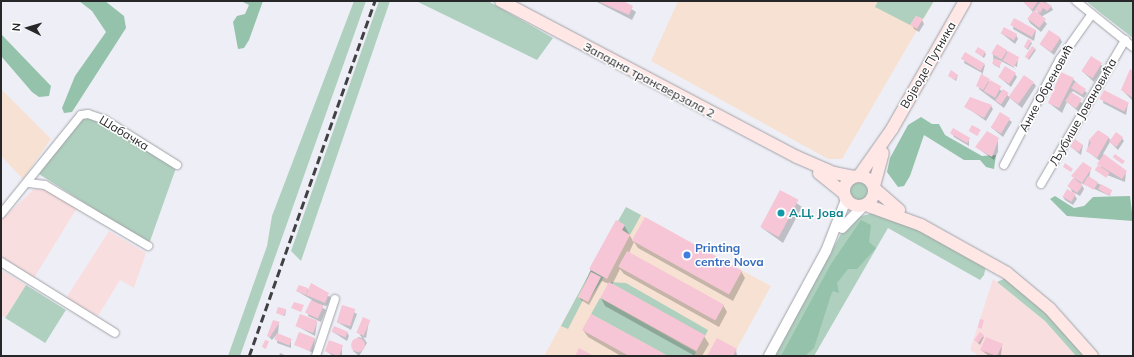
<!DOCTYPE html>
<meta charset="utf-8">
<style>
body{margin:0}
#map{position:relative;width:1134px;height:357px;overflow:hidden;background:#eeeff6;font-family:Mulish,sans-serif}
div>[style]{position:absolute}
.commercial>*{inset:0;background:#f7e1d3}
.industrial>*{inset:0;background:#f9dee0}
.green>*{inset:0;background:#afd0be;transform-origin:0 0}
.round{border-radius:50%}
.forest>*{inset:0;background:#94c2aa}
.shadow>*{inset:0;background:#0003}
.building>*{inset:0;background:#f6c5d6;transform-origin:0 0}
.roads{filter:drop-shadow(0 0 1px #a1a2a8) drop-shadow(0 0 1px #a1a2a8)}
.minor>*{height:8px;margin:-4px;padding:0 4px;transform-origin:4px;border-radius:4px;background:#fff}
.tertiary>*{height:10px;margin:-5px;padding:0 5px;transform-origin:5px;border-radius:5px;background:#fff}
.secondary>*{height:12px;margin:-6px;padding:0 6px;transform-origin:6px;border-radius:6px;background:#ffe7e5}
.secondary>.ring{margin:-6px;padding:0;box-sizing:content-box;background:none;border:12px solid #ffe7e5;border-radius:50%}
.rail>*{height:2.5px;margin-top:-1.25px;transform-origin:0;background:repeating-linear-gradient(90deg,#404044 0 8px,transparent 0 12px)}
.dots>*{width:11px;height:11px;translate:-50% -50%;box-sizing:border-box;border:2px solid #fff;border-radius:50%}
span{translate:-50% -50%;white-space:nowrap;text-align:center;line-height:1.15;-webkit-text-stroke:3px #fff;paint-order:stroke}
.street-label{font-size:12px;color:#27272a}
.culture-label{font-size:12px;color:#0d838f;font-weight:700}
.left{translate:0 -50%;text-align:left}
.shop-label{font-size:12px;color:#366cbe;font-weight:700}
.frame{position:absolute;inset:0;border:2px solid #27272a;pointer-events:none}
.north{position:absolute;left:8px;top:8px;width:40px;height:40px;-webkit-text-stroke:3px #fff;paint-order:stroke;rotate:275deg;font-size:11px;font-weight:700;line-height:16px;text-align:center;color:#27272a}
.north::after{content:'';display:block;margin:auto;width:14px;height:18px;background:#27272a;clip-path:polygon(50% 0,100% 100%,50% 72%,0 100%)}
</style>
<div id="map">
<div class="commercial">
<i style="clip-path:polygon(678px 1px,934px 1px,842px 159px,828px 159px,651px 61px)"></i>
<i style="clip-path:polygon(1px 89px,51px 139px,23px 179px,1px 156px)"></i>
<i style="clip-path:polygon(626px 207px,771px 286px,733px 356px,544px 356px)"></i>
</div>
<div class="industrial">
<i style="clip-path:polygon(34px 189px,46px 190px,77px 208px,34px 278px,1px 256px,1px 220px)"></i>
<i style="clip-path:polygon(109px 231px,146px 253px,134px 288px,120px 280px,98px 316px,66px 298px)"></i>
<i style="clip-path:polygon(1px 270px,26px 285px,5px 318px,1px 315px)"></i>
<i style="clip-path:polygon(993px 279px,1045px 321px,1076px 356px,979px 356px,970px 350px)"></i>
</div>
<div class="green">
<i style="clip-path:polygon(354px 1px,366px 1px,240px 356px,228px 356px,267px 246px,272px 216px)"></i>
<i style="clip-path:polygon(379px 1px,390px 1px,301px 261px,291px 251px)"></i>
<i style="clip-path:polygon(416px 1px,488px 1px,553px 38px,537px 60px)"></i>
<i style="clip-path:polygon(878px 1px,934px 1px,923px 19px,916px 16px,910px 25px,875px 7px)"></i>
<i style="clip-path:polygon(1086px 1px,1133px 1px,1133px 38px,1102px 14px)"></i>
<i style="clip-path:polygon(81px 117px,94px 117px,176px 168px,149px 244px,39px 174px)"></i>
<i class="round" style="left:849px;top:181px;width:20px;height:20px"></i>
<i style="clip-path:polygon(626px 207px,641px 215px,630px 235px,622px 230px,624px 225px,618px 221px)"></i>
<i style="clip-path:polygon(874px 213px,890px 215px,986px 266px,984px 275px,980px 280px,888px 228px,814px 356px,773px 356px,842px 232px,861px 216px)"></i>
<i style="clip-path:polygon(591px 270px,604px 277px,588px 301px,601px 277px,591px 272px,578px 297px,583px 300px,568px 329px,561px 326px)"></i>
<i style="clip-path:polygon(1006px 278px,1030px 296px,1087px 356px,1076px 356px,1045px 321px,997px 282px)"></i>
<i style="clip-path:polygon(609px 282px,626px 283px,708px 330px,705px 336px)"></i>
<i style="left:26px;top:285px;width:47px;height:39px;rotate:32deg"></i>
<i style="clip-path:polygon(600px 298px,696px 352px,694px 356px,668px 356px,591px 314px)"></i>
</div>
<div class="forest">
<i style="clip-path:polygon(79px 1px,105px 1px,124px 16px,126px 28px,72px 112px,64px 113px,62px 108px,75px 76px,106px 32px,92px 11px)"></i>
<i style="clip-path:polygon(241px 1px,263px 1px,249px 40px,244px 48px,238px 49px,233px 22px,237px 16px,245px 14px,249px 5px)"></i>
<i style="clip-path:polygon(1px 34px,51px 86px,49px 96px,39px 97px,32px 92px,1px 56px)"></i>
<i style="clip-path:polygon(921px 117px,932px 124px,939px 124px,945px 135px,982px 156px,996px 155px,994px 169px,986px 167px,980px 160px,964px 160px,924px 135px,910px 176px,904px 186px,898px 187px,887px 172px,890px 158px,908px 125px)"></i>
<i style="clip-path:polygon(1055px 196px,1074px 208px,1084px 206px,1093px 197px,1130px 196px,1133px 221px,1067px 216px,1050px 199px)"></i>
<i style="clip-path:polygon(861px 220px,871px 225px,869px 242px,876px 248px,857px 269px,848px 269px,837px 283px,839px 293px,833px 291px,831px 295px,814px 348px,805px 356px,781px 356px,831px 264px)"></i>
</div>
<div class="shadow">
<i style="clip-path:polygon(595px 1px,620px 1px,636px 12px,632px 20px)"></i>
<i style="clip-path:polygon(evenodd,1023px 1px,1044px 1px,1051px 6px,1053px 10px,1041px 17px,1047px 24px,1041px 32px,1030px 23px,1028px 19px,1033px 12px,1023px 1px,1036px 9px,1040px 16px,1035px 12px,1036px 9px)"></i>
<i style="clip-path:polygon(1015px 19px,1036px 31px,1034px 41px,1013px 29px)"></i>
<i style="clip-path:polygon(922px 20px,924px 24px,919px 32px,914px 29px,912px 25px)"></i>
<i style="clip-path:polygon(1001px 33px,1016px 35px,1018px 39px,1015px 44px)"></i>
<i style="clip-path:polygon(1060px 38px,1062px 42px,1054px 55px,1041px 45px)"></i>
<i style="clip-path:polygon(1031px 42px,1032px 43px,1028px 50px,1025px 47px)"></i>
<i style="clip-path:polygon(998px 46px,1018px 58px,1017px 67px,1006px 61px,1016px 69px,999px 60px,1000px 68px,994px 65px,993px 54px)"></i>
<i style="clip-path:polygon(1033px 48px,1036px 50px,1029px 60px,1027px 57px)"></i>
<i style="clip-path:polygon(976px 52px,985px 53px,986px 54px,984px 58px)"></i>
<i style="clip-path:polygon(966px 54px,985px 65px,982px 76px,1011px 98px,1034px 83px,1036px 86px,1022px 108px,1010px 98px,1004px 108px,979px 89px,982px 73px,964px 63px)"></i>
<i style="clip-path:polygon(1091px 57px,1104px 67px,1094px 82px,1082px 71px)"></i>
<i style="clip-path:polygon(1133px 72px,1133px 101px,1122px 90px)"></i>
<i style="clip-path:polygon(1015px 74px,1017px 77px,1011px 87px,999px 77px)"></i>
<i style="clip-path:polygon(958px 75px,956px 81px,949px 76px)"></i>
<i style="clip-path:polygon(1073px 79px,1087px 93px,1084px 98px,1073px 91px,1071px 94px,1083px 104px,1078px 111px,1067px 102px,1062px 113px,1049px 103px)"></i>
<i style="clip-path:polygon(1105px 91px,1128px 104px,1126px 115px,1103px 103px)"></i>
<i style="clip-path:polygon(991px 106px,993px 109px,986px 121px,966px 107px)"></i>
<i style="clip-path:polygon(1000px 113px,1012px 122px,1003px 137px,992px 128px)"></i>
<i style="clip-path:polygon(952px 133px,969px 139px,969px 146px,954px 137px)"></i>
<i style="clip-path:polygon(1109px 138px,1111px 141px,1122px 138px,1124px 141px,1118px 150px,1110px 142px,1103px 154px,1126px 172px,1125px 182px,1097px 171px,1101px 169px,1100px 161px,1087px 151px,1089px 141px)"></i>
<i style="clip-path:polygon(998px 139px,998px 152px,994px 160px,976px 147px)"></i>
<i style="clip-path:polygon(1083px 145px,1081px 155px,1071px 147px)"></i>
<i style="clip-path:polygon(1091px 168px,1089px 178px,1111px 191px,1110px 196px,1081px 183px,1084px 189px,1080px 196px,1073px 192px,1077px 199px,1073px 205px,1065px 200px,1063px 197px,1073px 193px,1069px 186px,1076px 181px,1073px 176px)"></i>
<i style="clip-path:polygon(781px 192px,802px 207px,783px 243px,762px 228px)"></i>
<i style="clip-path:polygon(624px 225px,633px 241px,741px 271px,745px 278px,733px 301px,638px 248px,634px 242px,629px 253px,723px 305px,727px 312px,719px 327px,624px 274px,620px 269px,612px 285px,704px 336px,709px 344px,702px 356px,695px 356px,605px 306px,601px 298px,609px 284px,602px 281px,589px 305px,581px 300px,579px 297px,591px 269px)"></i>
<i style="clip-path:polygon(307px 289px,331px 297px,327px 306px,317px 304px,326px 310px,321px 322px,308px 316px,312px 300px,297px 291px)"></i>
<i style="clip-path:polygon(343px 306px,357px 314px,351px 330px,337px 322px)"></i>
<i style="clip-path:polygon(286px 310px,285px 316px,277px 313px)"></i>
<i style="clip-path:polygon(369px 321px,366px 338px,363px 337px,367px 343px,359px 356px,353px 351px,358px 337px,362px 338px,358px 332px)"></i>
<i style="clip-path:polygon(317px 322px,315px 336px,297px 326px)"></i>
<i style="clip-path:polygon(279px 323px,278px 334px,291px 339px,291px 348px,277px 343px,278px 333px,272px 340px,268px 336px)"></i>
<i style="clip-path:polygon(583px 330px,666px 356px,621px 356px,588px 337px)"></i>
<i style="clip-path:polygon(333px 332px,347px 332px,349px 336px,347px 341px)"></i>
<i style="clip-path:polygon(980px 334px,984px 337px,980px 345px,976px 341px)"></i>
<i style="clip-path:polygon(315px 339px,313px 353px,296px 344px)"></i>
<i style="clip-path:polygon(1002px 345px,1001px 356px,989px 356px,981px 350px)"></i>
<i style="clip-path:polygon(342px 346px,342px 356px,333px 356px,326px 351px)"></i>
<i style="clip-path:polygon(736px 350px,737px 356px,709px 356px)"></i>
<i style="clip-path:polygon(280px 353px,287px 356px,279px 356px)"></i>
</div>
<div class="building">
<i style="clip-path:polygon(597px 1px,623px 1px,633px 6px,629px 15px)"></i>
<i style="clip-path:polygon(1022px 1px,1038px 1px,1032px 10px)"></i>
<i style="clip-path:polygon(1041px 1px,1052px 6px,1047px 11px,1043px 8px,1040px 13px,1035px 9px)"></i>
<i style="left:1034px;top:10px;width:15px;height:11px;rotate:37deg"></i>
<i style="clip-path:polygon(916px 16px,923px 19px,917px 29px,910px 25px)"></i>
<i style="left:1014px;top:18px;width:25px;height:8px;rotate:29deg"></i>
<i style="left:1004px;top:27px;width:15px;height:7px;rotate:28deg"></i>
<i style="left:1049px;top:30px;width:14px;height:17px;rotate:34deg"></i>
<i style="left:1028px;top:39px;width:4px;height:9px;rotate:27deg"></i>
<i style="left:997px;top:44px;width:12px;height:11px;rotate:31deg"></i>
<i style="left:1032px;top:46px;width:4px;height:13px;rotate:34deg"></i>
<i style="left:978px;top:47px;width:9px;height:6px;rotate:32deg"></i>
<i style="left:1008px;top:51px;width:13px;height:11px;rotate:29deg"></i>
<i style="left:965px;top:52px;width:23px;height:8px;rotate:31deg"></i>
<i style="left:1091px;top:56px;width:13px;height:18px;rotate:32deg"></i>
<i style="left:995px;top:58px;width:8px;height:6px;rotate:30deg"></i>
<i style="left:1005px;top:66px;width:13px;height:13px;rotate:32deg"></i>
<i style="clip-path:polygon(1130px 69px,1133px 71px,1133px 98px,1121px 90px)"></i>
<i style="clip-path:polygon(951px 70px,958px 75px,955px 80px,948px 76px)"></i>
<i style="clip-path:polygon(1061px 72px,1074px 78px,1059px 108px,1048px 103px)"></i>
<i style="clip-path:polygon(981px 74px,990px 79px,983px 90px,976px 86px)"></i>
<i style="left:1024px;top:75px;width:12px;height:27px;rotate:35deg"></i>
<i style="left:990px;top:80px;width:13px;height:13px;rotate:29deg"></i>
<i style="left:1075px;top:82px;width:13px;height:7px;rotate:32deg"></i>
<i style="left:1003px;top:89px;width:7px;height:14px;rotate:34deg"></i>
<i style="left:1104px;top:90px;width:28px;height:10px;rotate:27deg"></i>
<i style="left:1071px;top:92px;width:13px;height:11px;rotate:32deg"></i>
<i style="clip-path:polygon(970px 97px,992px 105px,984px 118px,964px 107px)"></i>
<i style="left:1000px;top:112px;width:12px;height:18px;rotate:31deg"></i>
<i style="left:972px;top:125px;width:10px;height:7px;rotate:29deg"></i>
<i style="left:953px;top:128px;width:20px;height:6px;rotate:30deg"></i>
<i style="clip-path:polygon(1098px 130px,1109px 137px,1097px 158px,1086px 151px,1091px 142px,1088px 141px)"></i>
<i style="clip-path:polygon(987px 131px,999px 138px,992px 157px,975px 147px)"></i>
<i style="left:1116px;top:132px;width:9px;height:12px;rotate:36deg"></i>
<i style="clip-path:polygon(1075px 139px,1083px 145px,1079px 152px,1070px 147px)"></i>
<i style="clip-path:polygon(1104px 154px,1127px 171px,1122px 179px,1097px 164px)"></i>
<i style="left:1115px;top:154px;width:12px;height:4px;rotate:35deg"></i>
<i style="clip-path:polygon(1083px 162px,1092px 168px,1082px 183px,1071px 176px)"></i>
<i style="clip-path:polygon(1065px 163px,1073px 169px,1071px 172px,1063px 167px)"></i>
<i style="left:1098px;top:165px;width:14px;height:6px;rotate:34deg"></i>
<i style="left:1088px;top:176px;width:12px;height:9px;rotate:31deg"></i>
<i style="left:1073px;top:178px;width:12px;height:10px;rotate:35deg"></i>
<i style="left:1101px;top:184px;width:13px;height:6px;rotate:29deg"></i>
<i style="left:1067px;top:189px;width:10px;height:9px;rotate:29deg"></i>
<i style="left:780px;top:190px;width:21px;height:42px;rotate:28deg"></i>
<i style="left:645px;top:217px;width:111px;height:27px;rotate:29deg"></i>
<i style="clip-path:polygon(616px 220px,625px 225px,622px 230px,630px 235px,607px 279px,589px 269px)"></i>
<i style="left:627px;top:251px;width:111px;height:18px;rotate:29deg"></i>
<i style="left:591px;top:272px;width:11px;height:28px;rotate:27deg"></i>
<i style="left:609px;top:282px;width:110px;height:18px;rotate:29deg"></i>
<i style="clip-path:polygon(311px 283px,329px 293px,325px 303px,306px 295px)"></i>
<i style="clip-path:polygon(299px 285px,308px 288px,306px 295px,296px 291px)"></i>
<i style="left:311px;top:300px;width:14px;height:14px;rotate:25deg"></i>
<i style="clip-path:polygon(294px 302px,304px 305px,301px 312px,291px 308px)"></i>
<i style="left:342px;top:305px;width:14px;height:18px;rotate:17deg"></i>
<i style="clip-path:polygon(278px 307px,286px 309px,284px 316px,276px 313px)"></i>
<i style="left:300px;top:314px;width:19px;height:13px;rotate:21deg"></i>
<i style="clip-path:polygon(591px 314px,668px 356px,629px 356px,582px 330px)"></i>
<i style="left:363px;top:317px;width:8px;height:17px;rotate:23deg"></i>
<i style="left:980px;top:319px;width:4px;height:9px;rotate:14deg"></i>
<i style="clip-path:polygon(273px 320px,280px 322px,270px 337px,267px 336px)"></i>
<i style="left:334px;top:326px;width:15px;height:6px;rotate:23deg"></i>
<i style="left:299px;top:332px;width:17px;height:14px;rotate:21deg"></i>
<i style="left:980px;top:332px;width:5px;height:10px;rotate:37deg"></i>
<i style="left:277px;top:333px;width:16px;height:7px;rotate:22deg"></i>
<i style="clip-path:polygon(986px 337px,1003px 344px,997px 356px,980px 350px)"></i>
<i class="round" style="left:351px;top:338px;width:14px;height:14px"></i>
<i style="clip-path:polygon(717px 338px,737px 349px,733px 356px,707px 356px)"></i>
<i style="clip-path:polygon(265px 340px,269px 341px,266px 349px,262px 347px)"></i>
<i style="left:329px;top:340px;width:15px;height:12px;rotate:20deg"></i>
<i style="clip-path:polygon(579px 348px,594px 356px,575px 356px)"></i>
</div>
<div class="roads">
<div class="minor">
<i style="left:1076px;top:1px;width:73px;rotate:38.9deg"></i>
<i style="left:1004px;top:165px;width:120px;rotate:-62.2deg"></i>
<i style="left:1060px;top:59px;width:55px;rotate:-54.6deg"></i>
<i style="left:29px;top:183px;width:16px;rotate:7deg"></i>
<i style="left:45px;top:185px;width:120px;rotate:30.6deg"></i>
<i style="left:1041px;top:184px;width:167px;rotate:-59.7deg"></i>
<i style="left:1px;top:214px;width:127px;rotate:-51.1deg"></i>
<i style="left:81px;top:115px;width:7px;rotate:-8deg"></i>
<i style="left:88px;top:114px;width:18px;rotate:19deg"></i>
<i style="left:105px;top:120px;width:85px;rotate:32deg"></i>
<i style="left:1px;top:262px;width:134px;rotate:31.9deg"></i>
<i style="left:316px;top:356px;width:60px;rotate:-71.6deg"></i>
</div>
<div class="tertiary">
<i style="left:842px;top:228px;width:30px;rotate:-46deg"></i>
<i style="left:769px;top:356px;width:119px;rotate:-61.5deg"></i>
<i style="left:826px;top:251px;width:55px;rotate:-68.6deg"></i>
</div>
<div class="secondary">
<i style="left:501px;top:1px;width:335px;rotate:27.8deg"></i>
<i style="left:797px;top:157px;width:40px;rotate:23.4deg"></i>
<i style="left:834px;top:173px;width:20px;rotate:11deg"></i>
<i style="left:819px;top:173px;width:32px;rotate:39deg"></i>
<i class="ring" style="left:844px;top:176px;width:18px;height:18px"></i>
<i style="left:859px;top:176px;width:57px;rotate:-54.9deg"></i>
<i style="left:892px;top:129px;width:147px;rotate:-60.3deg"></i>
<i style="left:874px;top:186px;width:34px;rotate:-75deg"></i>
<i style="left:875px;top:189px;width:32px;rotate:41deg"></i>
<i style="left:866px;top:205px;width:59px;rotate:20deg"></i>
<i style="left:921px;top:225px;width:98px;rotate:29.2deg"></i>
<i style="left:1007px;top:273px;width:56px;rotate:39.9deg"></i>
<i style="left:1050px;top:309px;width:63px;rotate:48.2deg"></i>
</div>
</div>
<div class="rail">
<i style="left:249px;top:356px;width:377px;rotate:-70.5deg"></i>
</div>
<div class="dots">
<i style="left:781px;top:213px;background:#0f9aa8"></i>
<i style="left:687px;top:255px;background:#3f7fe0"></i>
</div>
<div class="street-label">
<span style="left:928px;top:65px;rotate:-60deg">Војводе Путника</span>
<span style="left:649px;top:80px;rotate:28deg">Западна трансверзала 2</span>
<span style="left:1046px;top:88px;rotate:-61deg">Анке Обреновић</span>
<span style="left:1083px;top:112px;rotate:-60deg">Љубише Јовановића</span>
<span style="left:124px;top:133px;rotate:31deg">Шабачка</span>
</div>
<div class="culture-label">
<span class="left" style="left:789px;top:213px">А.Ц. Јова</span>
</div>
<div class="shop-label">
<span class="left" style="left:695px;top:255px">Printing<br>centre Nova</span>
</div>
<div class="frame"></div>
<div class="north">N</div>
</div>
